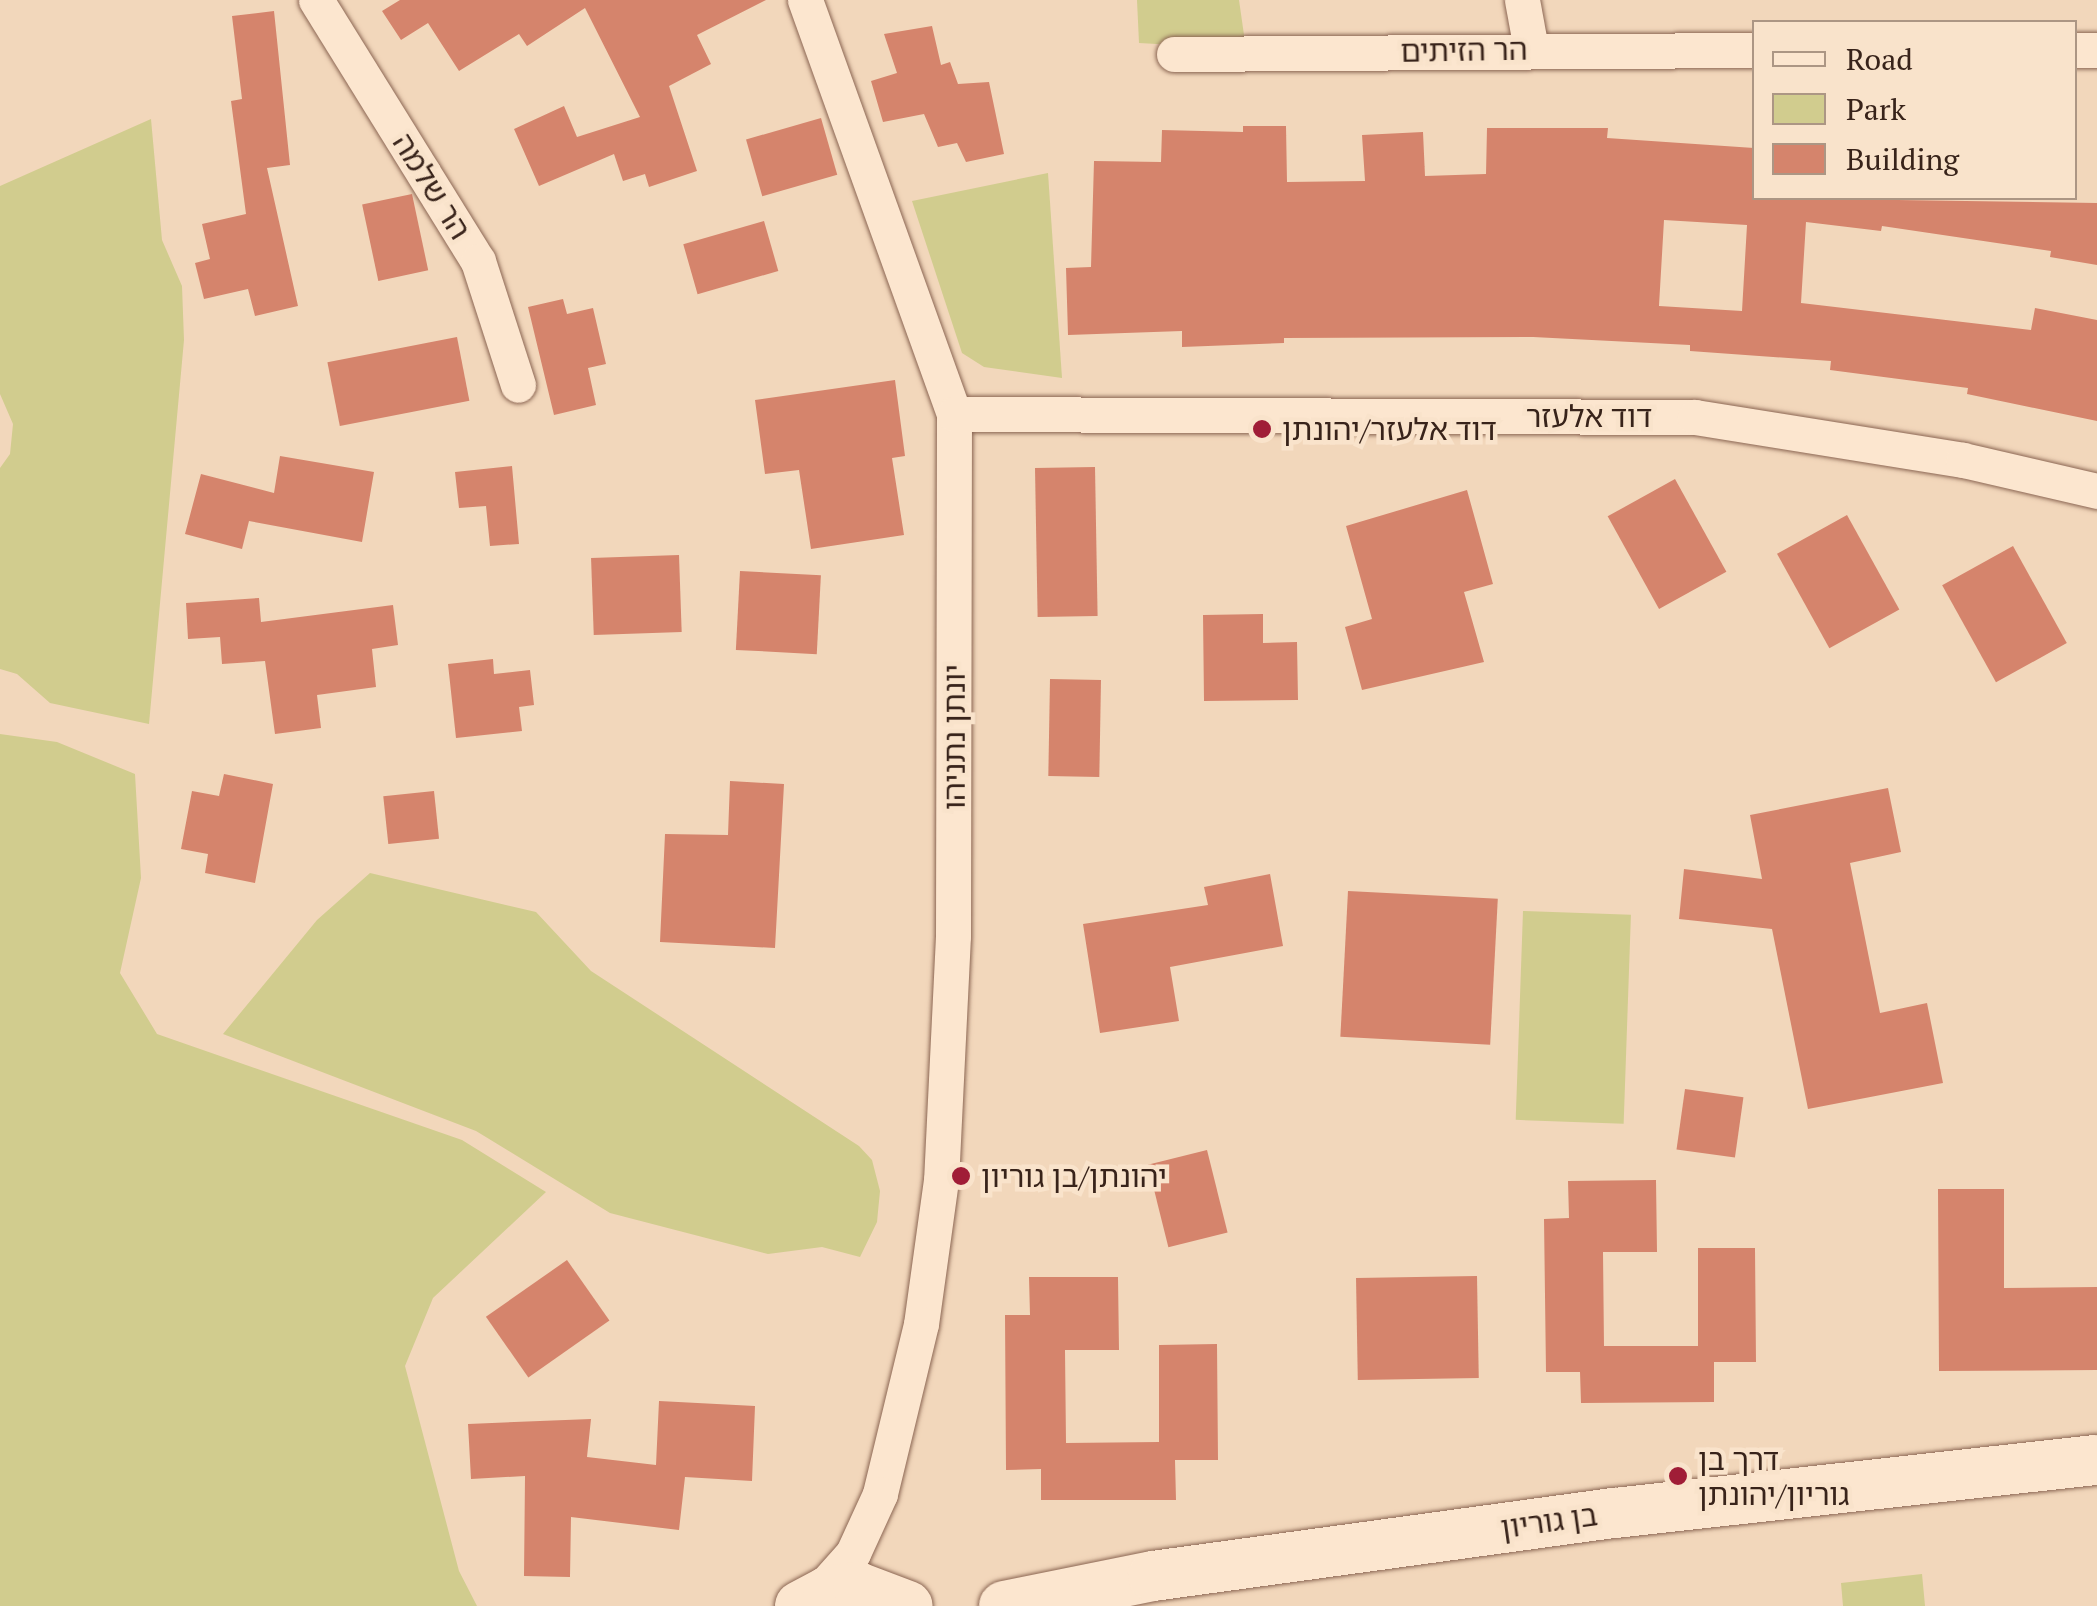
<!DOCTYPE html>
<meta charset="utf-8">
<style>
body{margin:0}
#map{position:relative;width:2097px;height:1606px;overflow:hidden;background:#f2d7bb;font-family:"PT Serif","Noto Sans Hebrew",serif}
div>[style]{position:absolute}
.green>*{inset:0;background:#d1cc8e;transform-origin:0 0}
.building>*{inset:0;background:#d5846c;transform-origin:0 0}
.roads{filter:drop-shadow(0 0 2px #8b6653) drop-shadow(0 0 2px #8b6653)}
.street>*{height:35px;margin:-17.5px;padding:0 17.5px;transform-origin:17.5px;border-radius:17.5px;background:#fce6cf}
.secondary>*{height:50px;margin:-25px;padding:0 25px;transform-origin:25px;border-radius:25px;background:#fce6cf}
.dots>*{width:28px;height:28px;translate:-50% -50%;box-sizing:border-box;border:5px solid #f9e3cb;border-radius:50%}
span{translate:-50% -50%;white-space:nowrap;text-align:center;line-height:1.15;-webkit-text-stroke:9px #f9e3cb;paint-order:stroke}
.street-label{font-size:30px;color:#38231a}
.poi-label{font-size:30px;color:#38231a}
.left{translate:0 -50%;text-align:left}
.legend{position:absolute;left:1752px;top:20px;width:325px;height:180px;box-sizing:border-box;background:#f9e3cb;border:2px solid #ac9684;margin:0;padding:12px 18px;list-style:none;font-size:30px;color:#38231a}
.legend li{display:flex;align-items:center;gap:20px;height:50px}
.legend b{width:50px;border:2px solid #ac9684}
</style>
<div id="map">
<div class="green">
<i style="clip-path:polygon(1137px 0,1239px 0,1246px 49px,1139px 43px)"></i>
<i style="clip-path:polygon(151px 119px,162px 240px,182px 286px,184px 340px,149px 724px,50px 703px,17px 674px,0 669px,0 468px,10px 454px,13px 424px,0 394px,0 186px)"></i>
<i style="clip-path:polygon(1048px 173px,1062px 378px,984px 367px,962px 353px,912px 201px)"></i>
<i style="clip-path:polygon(0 734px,57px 742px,135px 774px,141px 878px,120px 973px,157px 1034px,462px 1140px,546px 1192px,433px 1298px,405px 1366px,459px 1571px,477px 1606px,0 1606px)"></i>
<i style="clip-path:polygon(370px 873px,536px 912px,591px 971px,859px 1146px,872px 1160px,880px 1191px,877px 1222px,860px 1257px,822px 1247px,768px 1254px,610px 1213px,476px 1131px,223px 1034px,317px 920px)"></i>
<i style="left:1523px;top:911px;width:108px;height:209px;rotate:2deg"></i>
<i style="clip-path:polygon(1922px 1574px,1925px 1606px,1843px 1606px,1841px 1583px)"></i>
</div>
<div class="building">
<i style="clip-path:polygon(400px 0,766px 0,697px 35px,711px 64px,669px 86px,697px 171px,649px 187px,645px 174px,623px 181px,614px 154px,539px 186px,514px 129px,564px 106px,577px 137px,640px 117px,585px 8px,527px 46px,519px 34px,459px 71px,428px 23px,401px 40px,382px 11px)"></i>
<i style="clip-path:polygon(274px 11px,290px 165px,267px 168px,298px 306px,255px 316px,248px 289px,204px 299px,195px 263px,210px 259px,202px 224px,246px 214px,231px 101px,242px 99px,232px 16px)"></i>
<i style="clip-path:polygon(932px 26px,941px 65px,950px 62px,958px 84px,989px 82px,1004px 154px,966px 162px,957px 143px,938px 147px,924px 114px,883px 122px,871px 81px,897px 73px,884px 34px)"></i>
<i style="left:821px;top:118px;width:59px;height:78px;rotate:74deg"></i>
<i style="clip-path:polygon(evenodd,1243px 126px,1286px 126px,1287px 182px,1365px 181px,1362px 135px,1423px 132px,1425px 176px,1486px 174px,1487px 128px,1608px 128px,1607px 138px,1754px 148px,1753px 198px,2097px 203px,2097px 265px,2050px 257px,2051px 251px,1882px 226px,1881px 231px,1806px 222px,1801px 303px,2031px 330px,2035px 308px,2097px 320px,2097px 421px,1967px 394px,1968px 388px,1830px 370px,1831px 361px,1690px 351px,1690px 345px,1533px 337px,1284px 338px,1284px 343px,1182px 347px,1182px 331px,1068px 335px,1066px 268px,1091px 267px,1094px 161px,1161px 162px,1162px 130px,1243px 132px,1243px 126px,1664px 220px,1747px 225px,1742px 311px,1659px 306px,1664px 220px)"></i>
<i style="left:412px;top:194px;width:78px;height:51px;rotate:78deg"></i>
<i style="left:764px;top:221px;width:52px;height:84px;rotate:74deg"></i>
<i style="clip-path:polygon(563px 299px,567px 314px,593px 308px,606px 364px,588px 368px,596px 405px,554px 415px,528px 307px)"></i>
<i style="left:457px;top:337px;width:65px;height:132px;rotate:79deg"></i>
<i style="clip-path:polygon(895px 380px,905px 456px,892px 458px,904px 535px,811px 549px,799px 470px,765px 474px,755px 400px)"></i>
<i style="clip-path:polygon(280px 456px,374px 472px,362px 542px,249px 521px,242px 549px,185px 534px,201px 474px,274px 493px)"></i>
<i style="clip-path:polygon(512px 466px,519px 544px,490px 546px,486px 506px,459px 508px,455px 472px)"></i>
<i style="left:1095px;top:467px;width:149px;height:60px;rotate:89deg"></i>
<i style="left:1675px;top:479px;width:106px;height:77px;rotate:61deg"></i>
<i style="clip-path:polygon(1467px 490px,1493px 584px,1464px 592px,1484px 662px,1362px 690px,1345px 627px,1372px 619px,1346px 526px)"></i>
<i style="left:1847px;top:515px;width:108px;height:80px;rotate:61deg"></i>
<i style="left:2013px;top:546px;width:111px;height:81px;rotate:61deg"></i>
<i style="left:679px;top:555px;width:77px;height:88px;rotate:88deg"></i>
<i style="left:740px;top:571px;width:81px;height:79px;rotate:3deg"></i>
<i style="clip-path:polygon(259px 598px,261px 622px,393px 605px,398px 645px,372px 649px,376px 687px,317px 695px,321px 728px,275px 734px,265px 661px,222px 664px,220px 637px,188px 639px,186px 603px)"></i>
<i style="clip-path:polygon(1263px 614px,1263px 643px,1297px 642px,1298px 700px,1204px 701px,1203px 615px)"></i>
<i style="clip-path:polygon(493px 659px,494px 674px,530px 670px,534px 705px,519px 707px,522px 731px,456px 738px,448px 664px)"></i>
<i style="left:1050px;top:679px;width:51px;height:97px;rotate:1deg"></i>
<i style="clip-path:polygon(224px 774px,273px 784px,255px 883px,205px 873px,208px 854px,181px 849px,192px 791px,219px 796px)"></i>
<i style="clip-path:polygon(730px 781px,784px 784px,775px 948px,660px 942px,665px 834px,728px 835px)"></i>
<i style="clip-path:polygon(1888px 788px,1901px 852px,1850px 863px,1880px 1013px,1927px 1003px,1943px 1083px,1808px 1109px,1772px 929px,1679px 919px,1684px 869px,1762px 879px,1750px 815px)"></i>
<i style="left:434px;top:791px;width:48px;height:51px;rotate:84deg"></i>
<i style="clip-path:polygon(1270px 874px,1283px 946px,1170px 967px,1179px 1021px,1100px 1033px,1083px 924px,1208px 905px,1204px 887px)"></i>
<i style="left:1348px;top:891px;width:150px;height:146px;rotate:3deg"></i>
<i style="left:1685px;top:1089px;width:59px;height:61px;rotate:8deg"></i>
<i style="left:1207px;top:1150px;width:85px;height:61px;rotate:76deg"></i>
<i style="clip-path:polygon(1656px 1180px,1657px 1252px,1603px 1252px,1604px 1346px,1698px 1346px,1698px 1248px,1755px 1248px,1756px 1362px,1714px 1362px,1714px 1402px,1581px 1403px,1580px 1372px,1546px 1372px,1544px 1219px,1569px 1218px,1568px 1181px)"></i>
<i style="clip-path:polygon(1938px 1189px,2004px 1189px,2004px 1288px,2097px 1287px,2097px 1370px,1939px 1371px)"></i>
<i style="left:567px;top:1260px;width:74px;height:99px;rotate:55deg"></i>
<i style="left:1477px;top:1276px;width:102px;height:121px;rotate:89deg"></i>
<i style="clip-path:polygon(1029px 1277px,1118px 1277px,1119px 1350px,1065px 1350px,1066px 1443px,1159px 1442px,1159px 1345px,1217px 1344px,1218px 1460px,1175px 1460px,1176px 1500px,1041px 1500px,1041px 1469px,1006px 1470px,1005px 1315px,1030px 1315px)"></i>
<i style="clip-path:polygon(659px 1401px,755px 1406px,752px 1481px,685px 1477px,679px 1530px,571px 1517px,570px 1577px,524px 1576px,525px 1476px,471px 1479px,468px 1424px,591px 1419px,587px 1457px,656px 1465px)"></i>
</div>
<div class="roads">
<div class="street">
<i style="left:316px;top:0;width:307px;rotate:58.2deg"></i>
<i style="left:478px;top:261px;width:130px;rotate:72.1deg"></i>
<i style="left:805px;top:0;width:440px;rotate:70.2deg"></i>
<i style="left:954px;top:414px;width:522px;rotate:90.11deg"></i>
<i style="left:953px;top:936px;width:244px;rotate:92.8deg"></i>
<i style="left:941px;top:1180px;width:145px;rotate:97.9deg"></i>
<i style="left:921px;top:1324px;width:175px;rotate:103.6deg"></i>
<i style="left:880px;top:1494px;width:65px;rotate:114.6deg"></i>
<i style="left:853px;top:1553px;width:59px;rotate:131.6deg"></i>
<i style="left:1522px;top:0;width:50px;rotate:79.6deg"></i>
<i style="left:2074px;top:50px;width:23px"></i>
<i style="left:1174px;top:54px;width:580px;rotate:-0.4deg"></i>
<i style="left:954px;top:414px;width:741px;rotate:0.23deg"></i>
<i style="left:1695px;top:417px;width:271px;rotate:9.1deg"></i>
<i style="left:1963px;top:460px;width:138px;rotate:13deg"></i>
</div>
<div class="secondary">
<i style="left:800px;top:1606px;width:32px;rotate:-28deg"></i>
<i style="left:828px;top:1591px;width:30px;rotate:-8deg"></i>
<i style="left:858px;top:1587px;width:53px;rotate:20.8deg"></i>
<i style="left:1004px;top:1606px;width:152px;rotate:-11.4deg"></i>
<i style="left:1153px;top:1576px;width:466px;rotate:-7.8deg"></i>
<i style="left:1615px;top:1513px;width:485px;rotate:-6.3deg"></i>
</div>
</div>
<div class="dots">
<i style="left:1262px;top:429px;background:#a01d37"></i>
<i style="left:961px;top:1176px;background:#a01d37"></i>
<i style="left:1678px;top:1476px;background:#a01d37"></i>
</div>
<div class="street-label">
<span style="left:1464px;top:50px;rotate:-1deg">הר הזיתים</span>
<span style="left:432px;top:186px;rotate:58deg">הר שלמה</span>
<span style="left:1589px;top:416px">דוד אלעזר</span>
<span style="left:954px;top:737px;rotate:-90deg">יונתן נתניהו</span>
<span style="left:1549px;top:1521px;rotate:-8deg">בן גוריון</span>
</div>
<div class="poi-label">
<span class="left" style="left:1282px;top:429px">דוד אלעזר/יהונתן</span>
<span class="left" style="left:981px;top:1176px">יהונתן/בן גוריון</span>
<span class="left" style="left:1698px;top:1476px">דרך בן<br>גוריון/יהונתן</span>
</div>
<ul class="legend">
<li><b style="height:12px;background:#fce6cf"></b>Road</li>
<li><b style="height:28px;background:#d1cc8e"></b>Park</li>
<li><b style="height:28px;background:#d5846c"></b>Building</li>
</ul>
</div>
